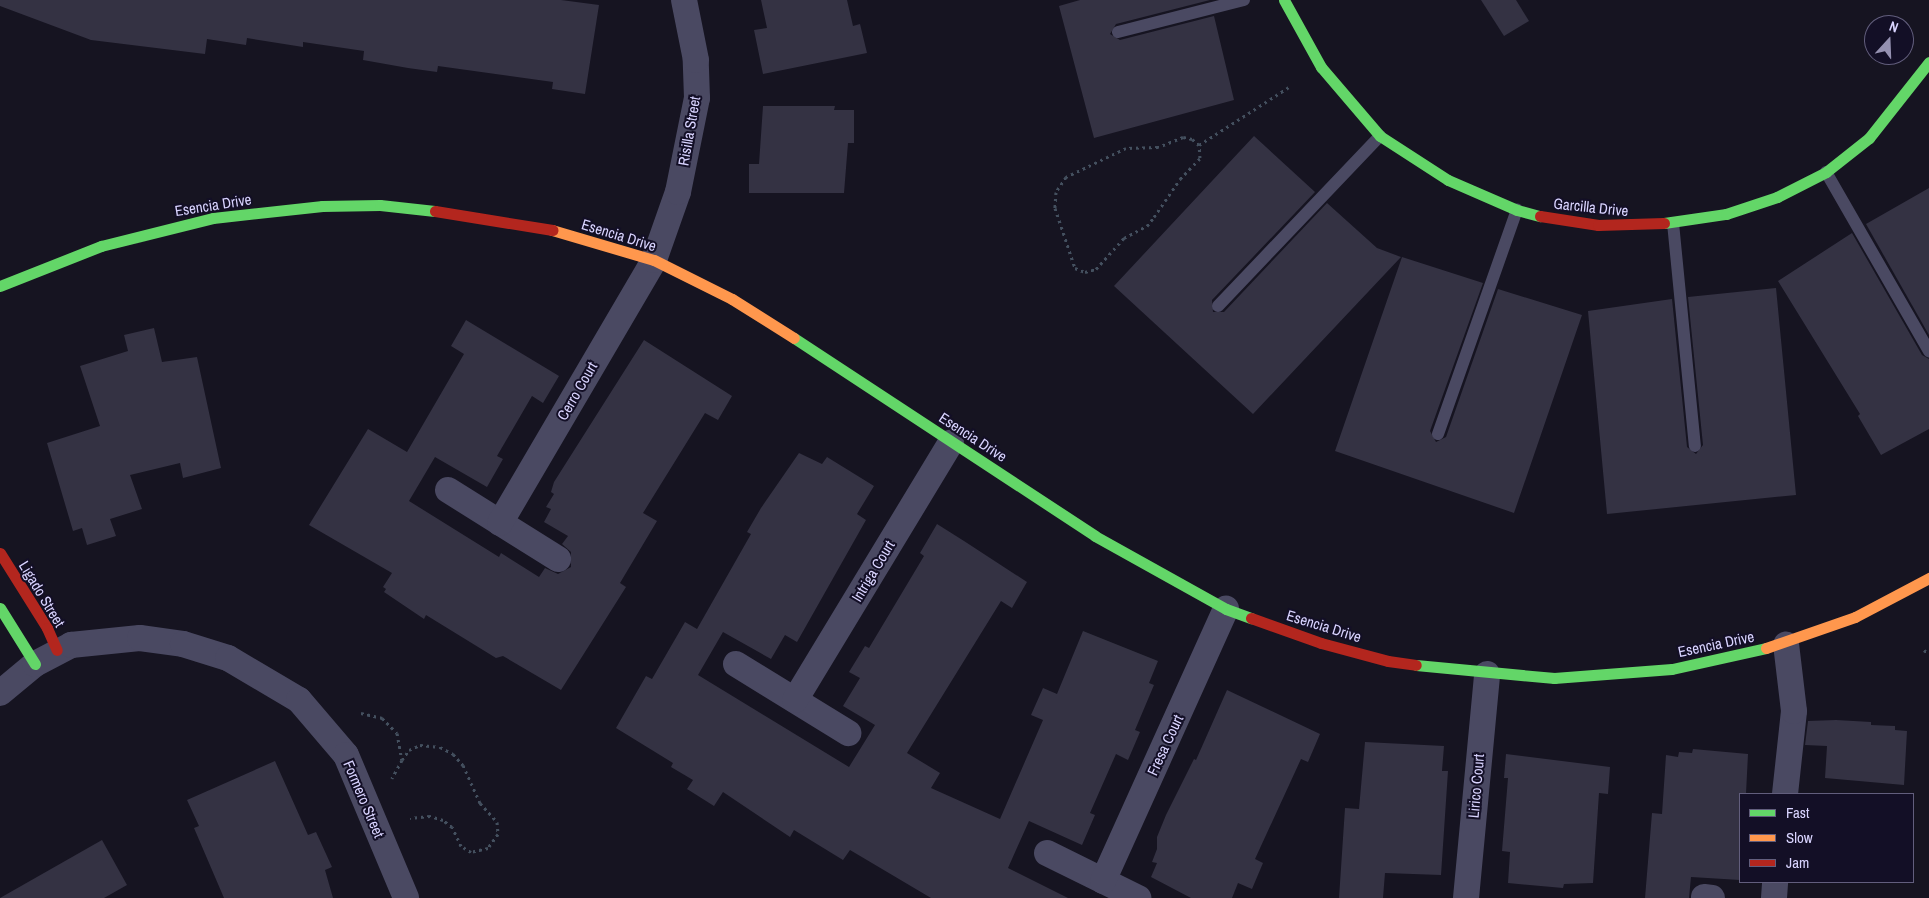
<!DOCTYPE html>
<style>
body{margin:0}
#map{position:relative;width:1929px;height:898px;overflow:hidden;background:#161421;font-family:"Archivo Narrow",sans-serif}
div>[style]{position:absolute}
.building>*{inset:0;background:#343243}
.path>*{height:3px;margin-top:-1.5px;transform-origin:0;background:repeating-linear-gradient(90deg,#44505f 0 2.5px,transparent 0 6.5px)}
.lane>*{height:12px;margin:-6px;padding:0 6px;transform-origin:6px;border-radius:6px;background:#4a4962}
.street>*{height:26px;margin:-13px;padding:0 13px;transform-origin:13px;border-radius:13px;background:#4a4962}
.fast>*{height:11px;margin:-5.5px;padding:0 5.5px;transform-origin:5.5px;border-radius:5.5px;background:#63d668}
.slow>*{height:11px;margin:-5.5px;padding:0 5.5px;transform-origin:5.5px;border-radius:5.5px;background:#ff974d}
.jam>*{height:11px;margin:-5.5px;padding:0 5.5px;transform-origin:5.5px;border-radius:5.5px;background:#b3261e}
span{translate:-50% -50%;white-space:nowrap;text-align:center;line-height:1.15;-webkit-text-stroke:4px #130f26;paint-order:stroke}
.street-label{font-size:15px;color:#d9d4ff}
.legend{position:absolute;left:1739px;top:793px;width:175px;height:90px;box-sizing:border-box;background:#130f26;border:1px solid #625e7d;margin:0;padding:6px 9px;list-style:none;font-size:15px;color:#d9d4ff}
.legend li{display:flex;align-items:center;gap:10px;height:25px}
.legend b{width:25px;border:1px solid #625e7d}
.north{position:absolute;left:1864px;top:15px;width:50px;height:50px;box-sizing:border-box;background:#130f26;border:1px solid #625e7d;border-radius:50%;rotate:20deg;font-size:14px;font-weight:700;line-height:20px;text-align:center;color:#d9d4ff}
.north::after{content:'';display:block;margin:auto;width:18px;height:22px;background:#9591b1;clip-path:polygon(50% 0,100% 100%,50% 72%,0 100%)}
</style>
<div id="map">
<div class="building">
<i style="clip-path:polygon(0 0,561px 0,599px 5px,585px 94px,552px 89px,553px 82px,438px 66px,437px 72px,408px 68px,363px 60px,364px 51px,303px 42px,303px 47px,247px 38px,246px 45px,207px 39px,205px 54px,91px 40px,0 6px)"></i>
<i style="clip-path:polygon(761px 0,847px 0,853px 26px,860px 24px,867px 53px,763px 74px,754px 30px,767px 28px)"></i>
<i style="clip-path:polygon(1080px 0,1210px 0,1116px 24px,1110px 34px,1120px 40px,1214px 16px,1234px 100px,1094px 138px,1059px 6px)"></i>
<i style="clip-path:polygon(1481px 0,1516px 0,1529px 21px,1504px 36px)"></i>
<i style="clip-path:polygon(763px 106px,835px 106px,834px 110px,854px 110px,854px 143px,848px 143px,844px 193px,749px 193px,749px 164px,759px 164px)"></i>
<i style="clip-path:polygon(1254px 136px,1315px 192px,1212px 300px,1213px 312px,1224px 312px,1327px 203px,1377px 248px,1401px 257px,1253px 414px,1114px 286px)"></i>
<i style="clip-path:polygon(1929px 188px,1929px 335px,1866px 224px)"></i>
<i style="clip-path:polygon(1852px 233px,1922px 355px,1929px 359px,1929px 429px,1881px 455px,1858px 416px,1860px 414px,1778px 281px)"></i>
<i style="clip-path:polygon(1402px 257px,1483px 283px,1430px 431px,1436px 442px,1446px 437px,1498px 289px,1582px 315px,1514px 513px,1335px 451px)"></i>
<i style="clip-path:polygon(1776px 288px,1796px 495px,1607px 514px,1588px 311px,1672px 299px,1687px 447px,1696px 454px,1703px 445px,1688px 297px)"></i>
<i style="clip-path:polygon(466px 320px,559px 376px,543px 403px,532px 396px,497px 456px,503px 459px,487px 487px,435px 457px,409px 501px,499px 557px,501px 553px,539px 577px,545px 568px,558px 574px,571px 567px,571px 552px,562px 544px,568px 536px,544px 522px,551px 509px,546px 507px,554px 494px,551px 492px,554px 482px,644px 340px,732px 396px,718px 420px,705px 413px,643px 513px,657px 521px,620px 583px,626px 587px,561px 690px,503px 656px,496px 658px,426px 615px,424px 619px,384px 592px,386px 589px,383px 587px,392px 573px,309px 525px,368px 429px,407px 452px,464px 354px,451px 346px)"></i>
<i style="clip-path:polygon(154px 328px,162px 362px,197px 357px,221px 468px,183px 478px,180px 463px,130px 475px,142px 509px,110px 519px,116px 536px,87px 545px,82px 528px,73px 531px,47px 443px,100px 426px,80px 366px,128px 351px,124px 335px)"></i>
<i style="clip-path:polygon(799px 453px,822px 464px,827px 457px,874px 486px,857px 514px,866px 520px,797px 642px,785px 635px,771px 659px,723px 632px,698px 675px,849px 767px,875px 725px,843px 706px,860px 678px,849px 672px,865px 646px,869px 648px,924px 556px,920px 553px,937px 524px,964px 541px,1027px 582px,1012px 608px,1001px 601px,907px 753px,940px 773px,931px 788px,1000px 819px,1043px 720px,1031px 715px,1043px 688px,1057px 694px,1083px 631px,1158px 661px,1149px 683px,1154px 685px,1135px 730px,1140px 732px,1128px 760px,1116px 754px,1090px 813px,1095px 815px,1082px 845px,1029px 821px,1008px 868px,1068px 898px,931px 898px,850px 850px,843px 860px,794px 830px,790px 837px,723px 792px,714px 806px,687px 789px,693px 780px,671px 767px,673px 763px,616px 728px,646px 676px,652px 679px,685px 622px,697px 629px,751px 534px,747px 532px,761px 508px)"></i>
<i style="clip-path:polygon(1227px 690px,1320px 734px,1308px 762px,1301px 759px,1255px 859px,1263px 863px,1252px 889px,1238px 883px,1232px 898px,1191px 898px,1151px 877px,1157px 863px,1152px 862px,1157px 849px,1157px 837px,1166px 815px,1194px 759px,1196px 760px)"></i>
<i style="clip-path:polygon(1836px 720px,1871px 722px,1871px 725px,1895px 726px,1895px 730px,1907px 731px,1904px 785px,1825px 778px,1827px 746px,1805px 745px,1808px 721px)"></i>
<i style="clip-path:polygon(1365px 742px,1444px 746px,1442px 771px,1448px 771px,1441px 875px,1385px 873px,1383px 898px,1339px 898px,1345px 808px,1359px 809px)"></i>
<i style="clip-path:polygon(1693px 749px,1748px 754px,1746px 794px,1740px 794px,1740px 880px,1691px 877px,1689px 898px,1645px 898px,1652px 813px,1662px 814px,1666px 755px,1678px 757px,1679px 752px,1692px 753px)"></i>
<i style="clip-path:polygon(1506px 754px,1610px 767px,1608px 794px,1599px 793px,1593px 883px,1564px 884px,1563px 888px,1508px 883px,1510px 852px,1502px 851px,1508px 778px,1504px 778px)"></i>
<i style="clip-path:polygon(275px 761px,308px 835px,316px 832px,332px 867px,325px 870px,333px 898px,224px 898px,194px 828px,199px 826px,187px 800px)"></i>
<i style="clip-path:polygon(102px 840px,127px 885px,104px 898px,0 898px)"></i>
</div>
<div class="path">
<i style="left:1199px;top:145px;width:9px;rotate:-139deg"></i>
<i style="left:1192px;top:139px;width:9px;rotate:-167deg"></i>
<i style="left:1183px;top:137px;width:27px;rotate:158deg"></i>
<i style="left:1158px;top:147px;width:32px;rotate:178deg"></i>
<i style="left:1126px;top:148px;width:67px;rotate:154.2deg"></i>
<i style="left:1066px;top:177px;width:18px;rotate:124deg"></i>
<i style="left:1056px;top:192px;width:16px;rotate:94deg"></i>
<i style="left:1055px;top:208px;width:63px;rotate:71.6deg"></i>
<i style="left:1075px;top:268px;width:11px;rotate:22deg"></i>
<i style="left:1085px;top:272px;width:11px;rotate:-15deg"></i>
<i style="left:1096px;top:269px;width:42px;rotate:-47.9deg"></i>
<i style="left:1124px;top:238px;width:26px;rotate:-28deg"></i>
<i style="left:1147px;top:226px;width:11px;rotate:-52deg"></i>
<i style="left:1154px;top:217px;width:46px;rotate:-55.6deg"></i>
<i style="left:1180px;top:179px;width:29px;rotate:-46deg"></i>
<i style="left:1200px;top:158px;width:13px;rotate:-94deg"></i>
<i style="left:1199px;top:145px;width:107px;rotate:-32.8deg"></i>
<i style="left:1924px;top:650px;width:6px;rotate:39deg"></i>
<i style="left:361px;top:713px;width:22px;rotate:13deg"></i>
<i style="left:382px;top:718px;width:21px;rotate:45deg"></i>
<i style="left:397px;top:733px;width:27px;rotate:80deg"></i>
<i style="left:402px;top:760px;width:21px;rotate:119deg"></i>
<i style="left:402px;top:760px;width:12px;rotate:-55deg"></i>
<i style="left:409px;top:750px;width:12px;rotate:-24deg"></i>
<i style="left:420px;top:745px;width:20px;rotate:6deg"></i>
<i style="left:440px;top:747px;width:15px;rotate:28deg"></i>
<i style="left:453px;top:754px;width:15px;rotate:48deg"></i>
<i style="left:463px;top:765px;width:42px;rotate:65.9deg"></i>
<i style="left:480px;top:803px;width:25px;rotate:48deg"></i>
<i style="left:497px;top:822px;width:12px;rotate:85deg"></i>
<i style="left:498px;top:834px;width:17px;rotate:126deg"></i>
<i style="left:488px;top:848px;width:17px;rotate:167deg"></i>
<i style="left:471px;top:852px;width:12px;rotate:-149deg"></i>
<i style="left:461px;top:846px;width:21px;rotate:-115deg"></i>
<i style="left:452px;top:827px;width:11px;rotate:-142deg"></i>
<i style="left:443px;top:820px;width:14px;rotate:-163deg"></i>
<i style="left:430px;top:816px;width:20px;rotate:174deg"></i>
</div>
<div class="lane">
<i style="left:1118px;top:32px;width:130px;rotate:-14.3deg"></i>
<i style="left:1826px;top:172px;width:207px;rotate:60.1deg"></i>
<i style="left:1673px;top:223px;width:224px;rotate:84.4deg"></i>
<i style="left:1218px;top:306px;width:235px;rotate:-46.4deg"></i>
<i style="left:1438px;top:434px;width:238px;rotate:-70.6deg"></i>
</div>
<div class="street">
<i style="left:448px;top:490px;width:130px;rotate:32.1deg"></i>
<i style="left:500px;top:523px;width:305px;rotate:-59.6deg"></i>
<i style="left:654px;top:260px;width:72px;rotate:-70.6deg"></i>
<i style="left:678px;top:192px;width:96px;rotate:-78.6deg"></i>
<i style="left:697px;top:98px;width:38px;rotate:-92deg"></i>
<i style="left:696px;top:60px;width:61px;rotate:-101.3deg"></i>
<i style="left:736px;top:664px;width:132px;rotate:31.6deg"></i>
<i style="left:0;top:693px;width:45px;rotate:-39.6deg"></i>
<i style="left:35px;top:664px;width:41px;rotate:-27.8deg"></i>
<i style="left:71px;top:645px;width:69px;rotate:-5.8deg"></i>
<i style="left:140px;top:638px;width:43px;rotate:7.9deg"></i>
<i style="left:183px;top:644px;width:47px;rotate:17.3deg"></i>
<i style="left:228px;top:658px;width:82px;rotate:30.6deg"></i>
<i style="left:299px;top:700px;width:72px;rotate:49.5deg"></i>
<i style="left:346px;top:755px;width:155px;rotate:67.2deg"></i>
<i style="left:795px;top:700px;width:301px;rotate:-58.8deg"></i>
<i style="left:1785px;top:794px;width:83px;rotate:-83.8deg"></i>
<i style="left:1794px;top:711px;width:67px;rotate:-96.8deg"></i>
<i style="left:1047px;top:853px;width:102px;rotate:26.3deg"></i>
<i style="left:1103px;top:881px;width:299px;rotate:-65.7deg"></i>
<i style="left:1704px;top:897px;width:8px;rotate:7deg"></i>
<i style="left:1466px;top:898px;width:225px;rotate:-84.6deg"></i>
<i style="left:1774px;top:898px;width:16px;rotate:-86deg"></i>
</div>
<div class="fast">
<i style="left:1284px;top:0;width:77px;rotate:61.1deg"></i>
<i style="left:1321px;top:67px;width:91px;rotate:49.5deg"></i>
<i style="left:1380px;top:136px;width:81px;rotate:32.9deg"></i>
<i style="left:1448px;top:180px;width:75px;rotate:23.5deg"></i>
<i style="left:1517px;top:210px;width:24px;rotate:15deg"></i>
<i style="left:1664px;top:223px;width:63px;rotate:-8.3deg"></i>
<i style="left:1726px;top:214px;width:54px;rotate:-18.4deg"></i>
<i style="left:1777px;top:197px;width:55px;rotate:-27deg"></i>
<i style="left:1826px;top:172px;width:55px;rotate:-38.3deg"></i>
<i style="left:1869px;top:138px;width:97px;rotate:-51.7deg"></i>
<i style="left:0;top:286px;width:109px;rotate:-21.6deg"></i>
<i style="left:101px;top:246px;width:115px;rotate:-14deg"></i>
<i style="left:213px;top:218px;width:110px;rotate:-6.3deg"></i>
<i style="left:322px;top:206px;width:58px;rotate:-1deg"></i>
<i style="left:380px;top:205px;width:55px;rotate:6.2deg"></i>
<i style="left:794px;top:338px;width:360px;rotate:33.3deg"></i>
<i style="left:1095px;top:536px;width:150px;rotate:29.1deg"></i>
<i style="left:1226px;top:609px;width:27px;rotate:20deg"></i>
<i style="left:0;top:608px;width:66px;rotate:58deg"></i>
<i style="left:1416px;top:665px;width:139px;rotate:5.4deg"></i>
<i style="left:1554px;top:678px;width:118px;rotate:-4.4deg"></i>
<i style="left:1672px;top:669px;width:96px;rotate:-12.6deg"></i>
</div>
<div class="slow">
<i style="left:552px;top:230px;width:106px;rotate:16.4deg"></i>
<i style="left:654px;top:260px;width:87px;rotate:26.6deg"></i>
<i style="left:732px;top:299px;width:73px;rotate:32.2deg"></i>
<i style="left:1766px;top:648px;width:94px;rotate:-19.2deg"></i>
<i style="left:1855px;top:617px;width:84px;rotate:-27.8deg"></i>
</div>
<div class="jam">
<i style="left:435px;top:211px;width:119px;rotate:9.2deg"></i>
<i style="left:1540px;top:216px;width:59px;rotate:8.8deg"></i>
<i style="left:1598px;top:225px;width:66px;rotate:-1.7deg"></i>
<i style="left:0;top:553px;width:89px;rotate:57.9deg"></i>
<i style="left:47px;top:628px;width:24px;rotate:66deg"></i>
<i style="left:1251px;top:618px;width:74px;rotate:19.7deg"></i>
<i style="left:1321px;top:643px;width:69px;rotate:15deg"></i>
<i style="left:1388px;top:661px;width:28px;rotate:8deg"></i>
</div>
<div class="street-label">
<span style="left:689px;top:131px;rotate:-80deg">Risilla Street</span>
<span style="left:213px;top:205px;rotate:-9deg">Esencia Drive</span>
<span style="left:1591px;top:207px;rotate:6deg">Garcilla Drive</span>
<span style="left:619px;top:235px;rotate:17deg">Esencia Drive</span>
<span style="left:577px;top:391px;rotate:-60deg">Cerro Court</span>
<span style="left:973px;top:437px;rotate:33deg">Esencia Drive</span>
<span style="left:873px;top:571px;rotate:-59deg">Intriga Court</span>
<span style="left:42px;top:594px;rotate:59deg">Ligado Street</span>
<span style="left:1324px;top:626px;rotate:17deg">Esencia Drive</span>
<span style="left:1716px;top:644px;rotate:-12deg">Esencia Drive</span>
<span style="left:1165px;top:745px;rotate:-65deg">Fresa Court</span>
<span style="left:1476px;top:786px;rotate:-85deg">Lirico Court</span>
<span style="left:364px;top:799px;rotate:67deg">Formero Street</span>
</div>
<ul class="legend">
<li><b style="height:6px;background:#63d668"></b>Fast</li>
<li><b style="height:6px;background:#ff974d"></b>Slow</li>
<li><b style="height:6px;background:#b3261e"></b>Jam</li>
</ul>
<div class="north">N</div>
</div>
